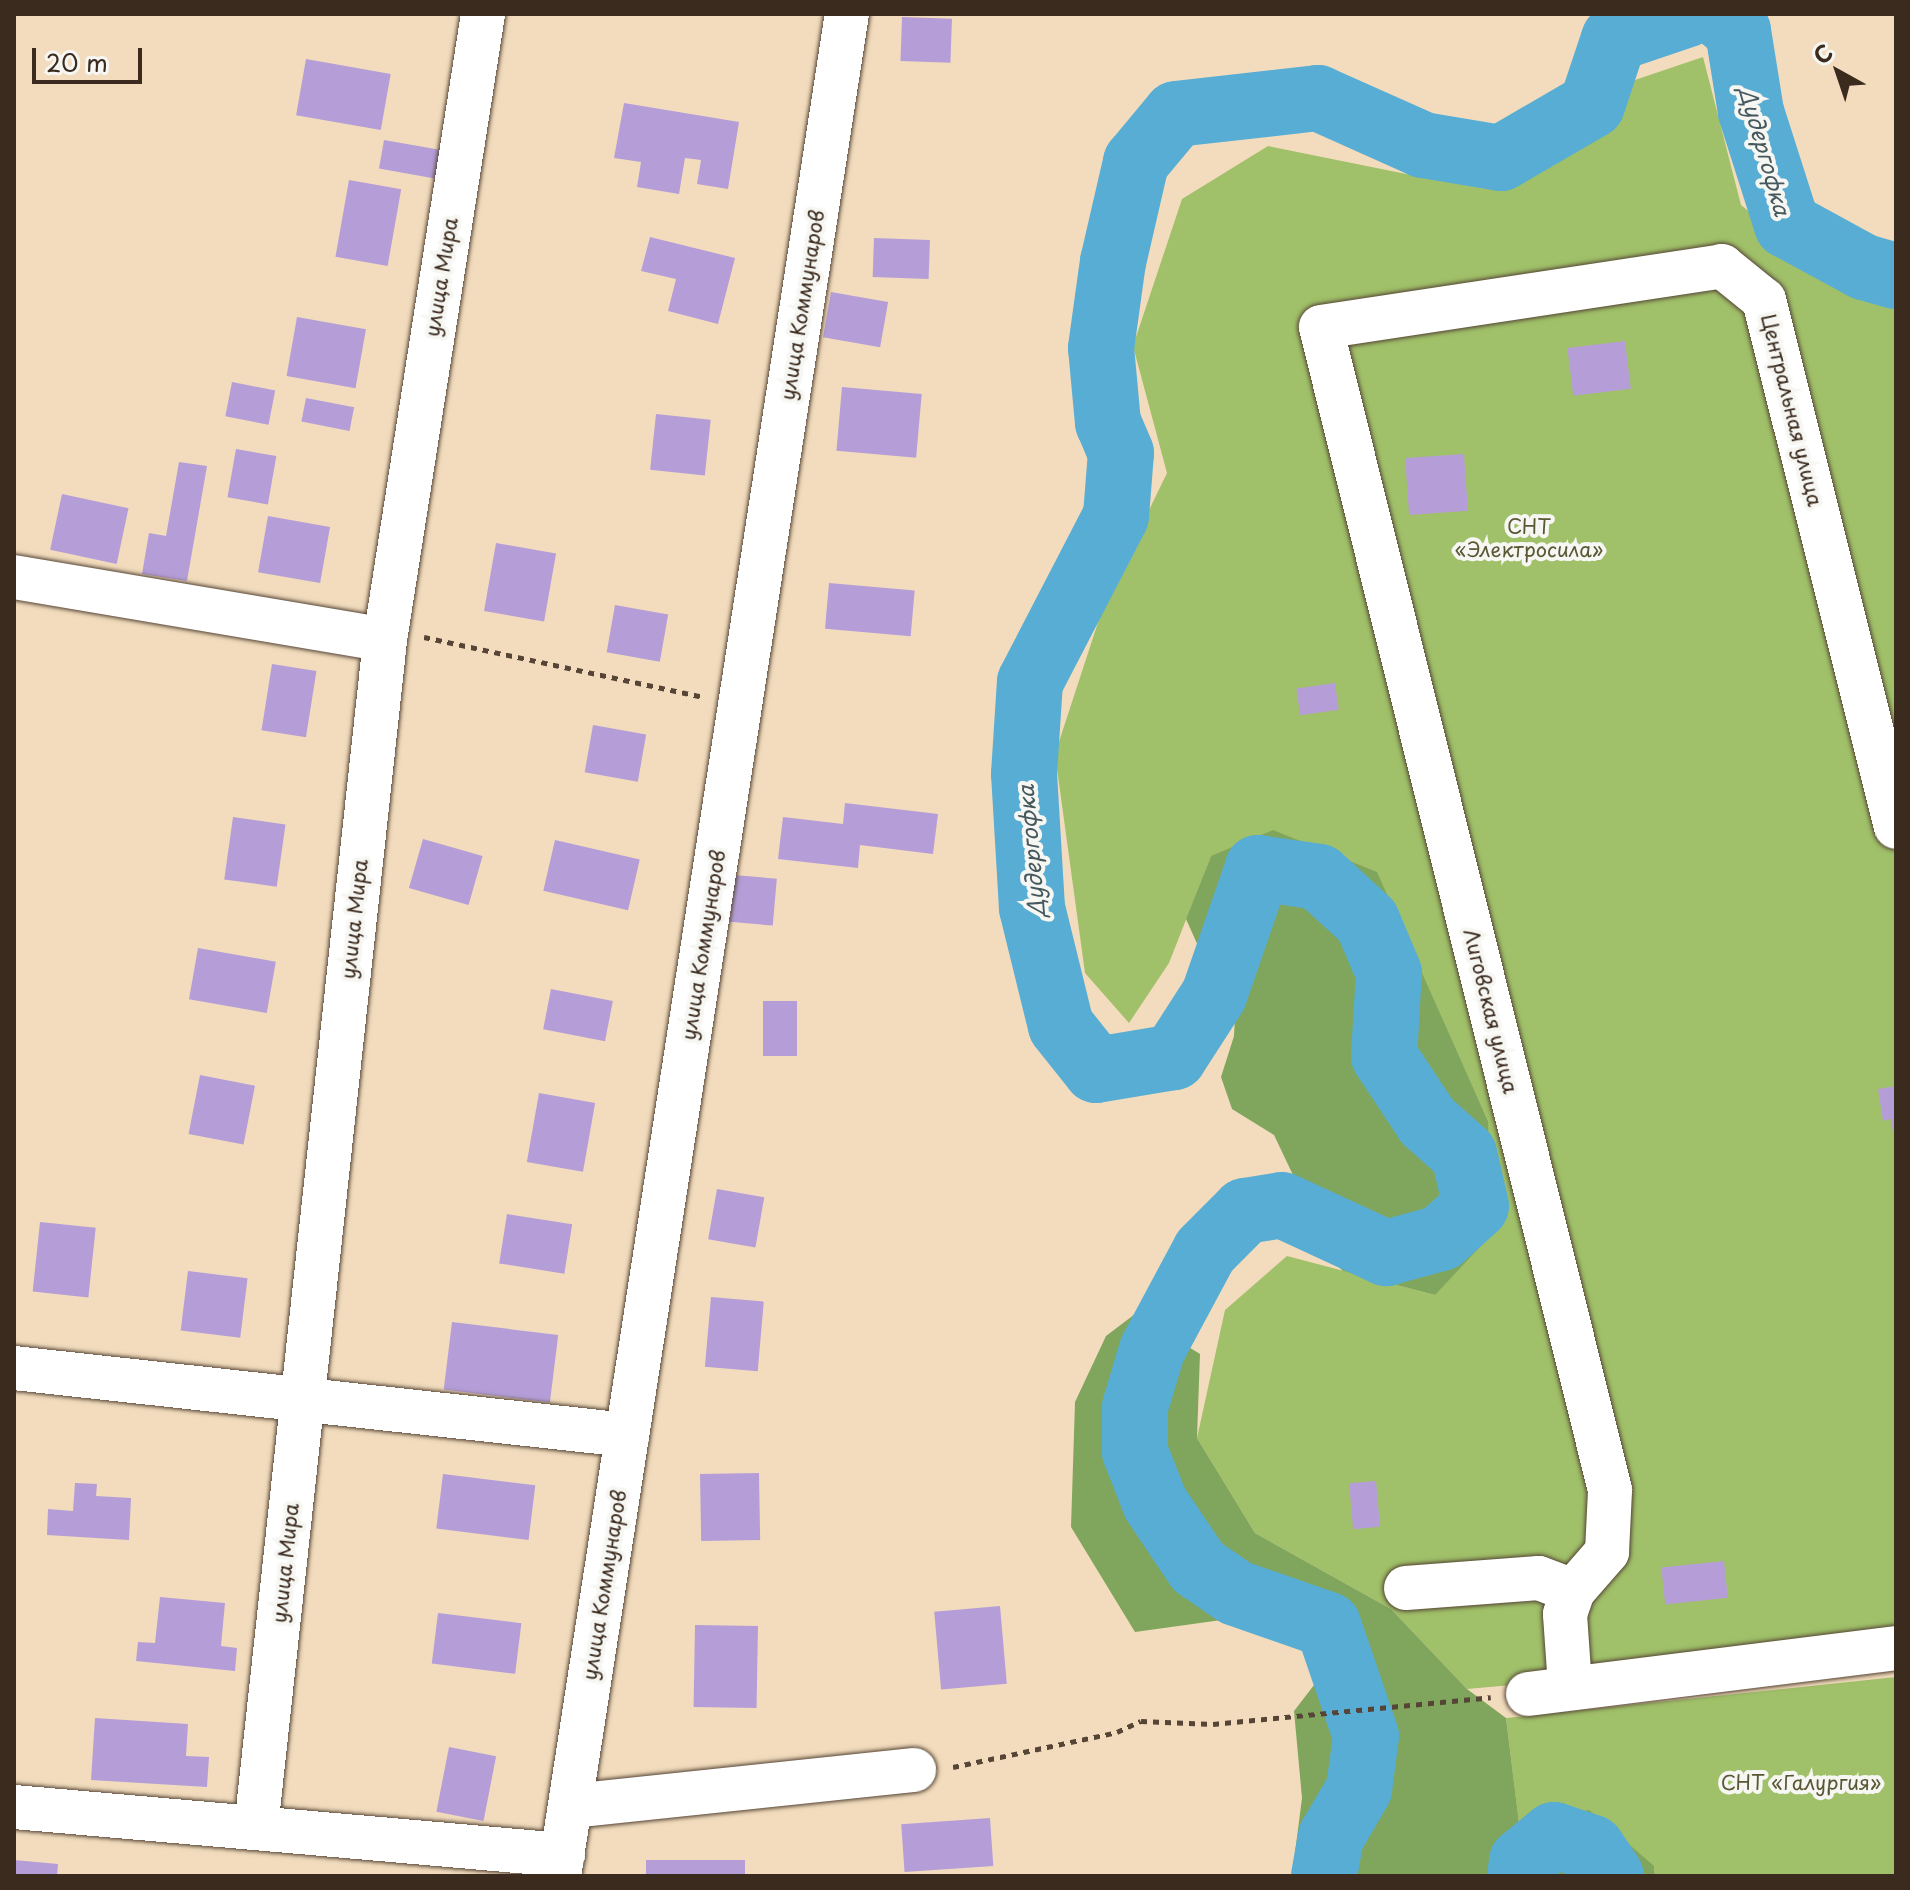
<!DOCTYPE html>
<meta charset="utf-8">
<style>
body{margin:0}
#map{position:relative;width:1910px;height:1890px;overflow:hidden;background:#f2dcbd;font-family:"Playpen Sans",sans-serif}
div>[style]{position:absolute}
.green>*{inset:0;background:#a0c069}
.forest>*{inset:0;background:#80a65d}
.river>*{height:66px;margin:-33px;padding:0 33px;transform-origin:33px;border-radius:33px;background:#58add4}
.building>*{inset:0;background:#b59ed8;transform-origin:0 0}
.path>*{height:5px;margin-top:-2.5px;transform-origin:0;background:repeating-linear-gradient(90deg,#564536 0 6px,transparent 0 12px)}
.roads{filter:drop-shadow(0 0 2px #564536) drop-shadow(0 0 2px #564536)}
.minor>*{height:44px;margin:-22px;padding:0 22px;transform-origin:22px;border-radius:22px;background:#fff}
span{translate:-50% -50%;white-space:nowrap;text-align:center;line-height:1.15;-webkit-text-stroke:8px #f6f6f2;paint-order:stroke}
.street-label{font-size:20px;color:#3b2a1e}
.park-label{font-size:20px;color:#595734}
.water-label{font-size:22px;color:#45585e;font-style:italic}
.frame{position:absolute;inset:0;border:16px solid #3b2a1e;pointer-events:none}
.north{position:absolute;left:1798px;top:32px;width:80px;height:80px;-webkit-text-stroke:6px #f6f6f2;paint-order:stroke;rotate:320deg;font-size:22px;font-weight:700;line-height:32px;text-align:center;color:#3b2a1e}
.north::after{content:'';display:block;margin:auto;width:28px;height:36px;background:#3b2a1e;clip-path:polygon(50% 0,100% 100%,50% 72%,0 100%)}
.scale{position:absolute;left:32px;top:48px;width:110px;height:36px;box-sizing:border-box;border:4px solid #3b2a1e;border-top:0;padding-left:10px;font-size:24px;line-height:28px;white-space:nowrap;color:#3b2a1e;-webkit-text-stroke:6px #f6f6f2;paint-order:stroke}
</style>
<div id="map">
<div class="green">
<i style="clip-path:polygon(1703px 57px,1741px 205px,1846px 292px,1896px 305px,1896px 1651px,1467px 1689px,1391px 1609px,1255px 1533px,1197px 1438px,1225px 1310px,1287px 1256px,1435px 1295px,1488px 1121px,1444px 1024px,1211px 856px,1169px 963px,1129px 1023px,1085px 973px,1055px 754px,1105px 601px,1167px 473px,1133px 346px,1182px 199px,1268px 146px,1426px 178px,1553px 166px,1632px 81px)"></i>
<i style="clip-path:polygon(1896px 1677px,1896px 1876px,1655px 1876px,1654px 1866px,1519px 1824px,1506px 1718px)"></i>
</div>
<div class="forest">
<i style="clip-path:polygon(1273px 830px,1377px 872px,1488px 1121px,1492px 1234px,1435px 1295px,1343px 1271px,1301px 1231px,1293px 1175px,1274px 1135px,1232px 1109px,1221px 1077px,1234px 1036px,1236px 997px,1207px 966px,1186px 919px,1211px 856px)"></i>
<i style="clip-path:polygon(1135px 1314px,1200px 1354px,1197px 1438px,1255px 1533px,1391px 1609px,1467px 1689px,1506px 1718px,1519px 1823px,1589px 1810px,1654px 1866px,1655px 1876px,1292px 1876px,1302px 1798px,1294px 1711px,1321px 1676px,1304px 1641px,1236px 1618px,1135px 1632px,1071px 1527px,1075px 1402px,1106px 1336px)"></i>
</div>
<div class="river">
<i style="left:1718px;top:14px;width:26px;rotate:40deg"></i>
<i style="left:1738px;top:31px;width:82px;rotate:80.9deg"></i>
<i style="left:1751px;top:112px;width:119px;rotate:72.3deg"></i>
<i style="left:1787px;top:225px;width:88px;rotate:28.6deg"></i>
<i style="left:1864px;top:267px;width:33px;rotate:16deg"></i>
<i style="left:1324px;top:1876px;width:40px;rotate:-80deg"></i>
<i style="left:1331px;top:1837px;width:56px;rotate:-59.7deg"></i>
<i style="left:1359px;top:1789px;width:53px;rotate:-82.5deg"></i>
<i style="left:1366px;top:1736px;width:117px;rotate:-108.9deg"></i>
<i style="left:1328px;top:1625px;width:97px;rotate:-160.8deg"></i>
<i style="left:1236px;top:1593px;width:46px;rotate:-145.6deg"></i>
<i style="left:1198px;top:1567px;width:77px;rotate:-123.9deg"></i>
<i style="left:1155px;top:1503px;width:55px;rotate:-111.4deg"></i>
<i style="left:1135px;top:1452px;width:45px;rotate:-90deg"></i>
<i style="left:1135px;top:1407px;width:59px;rotate:-73.4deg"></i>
<i style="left:1152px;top:1350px;width:112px;rotate:-61.8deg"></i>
<i style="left:1205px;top:1251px;width:57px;rotate:-45deg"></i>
<i style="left:1245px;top:1211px;width:37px;rotate:-9deg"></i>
<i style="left:1282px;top:1205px;width:115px;rotate:24.8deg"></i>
<i style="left:1386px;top:1253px;width:57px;rotate:-15.3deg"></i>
<i style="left:1441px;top:1238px;width:47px;rotate:-42.4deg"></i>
<i style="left:1476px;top:1206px;width:53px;rotate:-103deg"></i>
<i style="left:1464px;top:1154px;width:50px;rotate:-138.3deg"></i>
<i style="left:1427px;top:1121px;width:78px;rotate:-123.5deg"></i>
<i style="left:1384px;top:1056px;width:83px;rotate:-86.6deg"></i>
<i style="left:1389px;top:973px;width:56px;rotate:-112.9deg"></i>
<i style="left:1367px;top:921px;width:65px;rotate:-137.5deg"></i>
<i style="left:1319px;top:877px;width:62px;rotate:-171.6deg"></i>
<i style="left:1258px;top:868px;width:134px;rotate:109.1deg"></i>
<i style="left:1214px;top:995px;width:74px;rotate:122.8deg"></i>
<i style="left:1174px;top:1057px;width:79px;rotate:170.5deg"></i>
<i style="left:1096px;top:1070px;width:56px;rotate:-128.5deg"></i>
<i style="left:1061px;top:1026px;width:122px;rotate:-103.8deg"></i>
<i style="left:1032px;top:908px;width:134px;rotate:-93.4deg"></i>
<i style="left:1024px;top:774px;width:92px;rotate:-86.3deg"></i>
<i style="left:1030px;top:682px;width:187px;rotate:-62.6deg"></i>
<i style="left:1116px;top:516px;width:63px;rotate:-85.5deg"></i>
<i style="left:1121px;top:453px;width:33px;rotate:-113deg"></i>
<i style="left:1108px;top:423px;width:75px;rotate:-95.3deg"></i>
<i style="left:1101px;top:348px;width:87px;rotate:-82.1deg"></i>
<i style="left:1113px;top:262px;width:103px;rotate:-77deg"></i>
<i style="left:1136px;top:162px;width:62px;rotate:-50.2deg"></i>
<i style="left:1176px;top:114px;width:143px;rotate:-6.4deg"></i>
<i style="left:1318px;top:98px;width:115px;rotate:24.1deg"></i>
<i style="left:1423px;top:145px;width:79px;rotate:9.5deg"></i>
<i style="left:1501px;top:158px;width:105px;rotate:-30.2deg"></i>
<i style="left:1592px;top:105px;width:70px;rotate:-71.6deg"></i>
<i style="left:1614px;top:39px;width:78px;rotate:-18.7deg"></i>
<i style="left:1520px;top:1876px;width:15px;rotate:-82deg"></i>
<i style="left:1522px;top:1861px;width:41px;rotate:-39.1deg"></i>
<i style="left:1554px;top:1835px;width:40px;rotate:18.9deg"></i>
<i style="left:1592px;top:1848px;width:34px;rotate:56deg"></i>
</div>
<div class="building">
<i style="left:902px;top:17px;width:50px;height:44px;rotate:2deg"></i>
<i style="left:306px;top:59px;width:86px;height:57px;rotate:10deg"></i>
<i style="clip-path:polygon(624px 103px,739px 122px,728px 189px,697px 184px,701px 160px,685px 158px,679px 194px,637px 187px,641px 162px,614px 158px)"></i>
<i style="left:384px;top:140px;width:58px;height:29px;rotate:10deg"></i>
<i style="left:349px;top:180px;width:53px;height:78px;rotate:10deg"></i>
<i style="clip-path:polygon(650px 237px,735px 258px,718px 324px,668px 311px,676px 279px,641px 271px)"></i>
<i style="left:874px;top:238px;width:56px;height:39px;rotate:2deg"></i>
<i style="left:831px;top:292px;width:58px;height:46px;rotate:10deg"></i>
<i style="left:297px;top:317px;width:70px;height:60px;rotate:10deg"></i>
<i style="left:1625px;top:341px;width:48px;height:58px;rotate:83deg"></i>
<i style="left:232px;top:382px;width:44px;height:35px;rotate:11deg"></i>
<i style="left:842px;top:387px;width:80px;height:64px;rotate:5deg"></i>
<i style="left:306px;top:398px;width:49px;height:24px;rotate:11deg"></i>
<i style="left:656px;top:414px;width:55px;height:56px;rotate:6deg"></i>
<i style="left:236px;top:449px;width:41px;height:49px;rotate:10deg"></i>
<i style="left:1464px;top:454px;width:57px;height:59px;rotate:86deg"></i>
<i style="clip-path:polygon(179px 462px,207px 466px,187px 581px,142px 574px,149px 533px,166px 536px)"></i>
<i style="left:62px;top:494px;width:68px;height:57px;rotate:12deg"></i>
<i style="left:268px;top:516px;width:63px;height:57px;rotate:10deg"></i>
<i style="left:496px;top:543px;width:61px;height:69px;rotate:10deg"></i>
<i style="left:829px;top:583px;width:86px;height:46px;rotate:5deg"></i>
<i style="left:615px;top:605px;width:54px;height:48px;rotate:10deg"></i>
<i style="left:272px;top:664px;width:45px;height:67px;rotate:9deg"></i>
<i style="left:1335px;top:683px;width:27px;height:39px;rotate:82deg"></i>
<i style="left:593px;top:725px;width:54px;height:48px;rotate:10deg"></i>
<i style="clip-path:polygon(845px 803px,938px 814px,933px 854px,860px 845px,858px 868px,778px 859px,783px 817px,843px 824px)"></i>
<i style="left:233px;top:817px;width:53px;height:63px;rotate:8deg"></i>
<i style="left:423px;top:839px;width:62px;height:51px;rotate:16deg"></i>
<i style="left:555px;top:840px;width:87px;height:52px;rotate:13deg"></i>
<i style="left:734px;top:875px;width:43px;height:47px;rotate:5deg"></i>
<i style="left:198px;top:948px;width:79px;height:52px;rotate:10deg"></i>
<i style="left:551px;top:989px;width:63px;height:41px;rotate:11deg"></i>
<i style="left:797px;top:1001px;width:55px;height:34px;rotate:90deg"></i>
<i style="left:200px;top:1075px;width:56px;height:60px;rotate:11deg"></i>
<i style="clip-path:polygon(1896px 1086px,1896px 1132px,1893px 1132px,1891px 1119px,1883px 1121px,1878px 1089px)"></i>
<i style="left:539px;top:1093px;width:57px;height:70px;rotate:10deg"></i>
<i style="left:717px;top:1189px;width:48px;height:51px;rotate:10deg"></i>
<i style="left:507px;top:1214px;width:66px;height:50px;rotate:9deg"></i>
<i style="left:40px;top:1222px;width:56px;height:70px;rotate:6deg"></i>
<i style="left:188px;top:1271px;width:60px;height:60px;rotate:7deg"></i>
<i style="left:711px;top:1297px;width:53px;height:70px;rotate:5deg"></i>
<i style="left:452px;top:1322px;width:107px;height:68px;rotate:7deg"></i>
<i style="left:759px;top:1473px;width:67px;height:59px;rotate:89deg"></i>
<i style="left:443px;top:1474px;width:93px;height:55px;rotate:7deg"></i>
<i style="left:1376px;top:1481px;width:46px;height:27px;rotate:85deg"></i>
<i style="clip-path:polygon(75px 1483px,97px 1484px,96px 1496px,131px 1498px,129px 1540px,47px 1535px,48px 1509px,73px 1511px)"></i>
<i style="left:1724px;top:1561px;width:37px;height:63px;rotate:84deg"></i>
<i style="clip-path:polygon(160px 1597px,225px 1603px,221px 1646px,237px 1648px,235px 1671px,136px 1661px,138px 1642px,155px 1643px)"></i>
<i style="left:1000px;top:1606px;width:78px;height:66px;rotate:85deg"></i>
<i style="left:438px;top:1613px;width:84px;height:51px;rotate:7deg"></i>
<i style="left:695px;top:1625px;width:63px;height:82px;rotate:1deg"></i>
<i style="clip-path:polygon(95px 1718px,188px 1724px,186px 1756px,209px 1757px,207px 1787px,91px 1780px)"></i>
<i style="left:449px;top:1747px;width:48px;height:66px;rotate:11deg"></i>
<i style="left:990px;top:1818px;width:48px;height:89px;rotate:86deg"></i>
<i style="clip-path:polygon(14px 1860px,58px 1864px,57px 1876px,14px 1876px)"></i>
<i style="left:646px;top:1860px;width:99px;height:16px"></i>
</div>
<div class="path">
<i style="left:424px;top:637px;width:286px;rotate:12.1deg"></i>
<i style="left:953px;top:1767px;width:168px;rotate:-12deg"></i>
<i style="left:1117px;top:1732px;width:26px;rotate:-25deg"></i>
<i style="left:1141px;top:1721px;width:72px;rotate:2.4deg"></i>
<i style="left:1213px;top:1724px;width:279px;rotate:-5.5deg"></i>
</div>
<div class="roads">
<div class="minor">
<i style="left:14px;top:577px;width:376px;rotate:9.6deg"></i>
<i style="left:14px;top:1368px;width:617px;rotate:6.24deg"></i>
<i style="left:1406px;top:1588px;width:133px;rotate:-4.3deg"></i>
<i style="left:1539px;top:1578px;width:36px;rotate:21deg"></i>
<i style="left:1570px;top:1686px;width:72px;rotate:-94deg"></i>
<i style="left:1565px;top:1614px;width:24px;rotate:-71deg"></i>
<i style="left:1573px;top:1591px;width:52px;rotate:-48.9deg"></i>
<i style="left:1607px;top:1552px;width:62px;rotate:-87.2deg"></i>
<i style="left:1610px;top:1490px;width:1198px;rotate:-103.96deg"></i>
<i style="left:1321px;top:327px;width:406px;rotate:-8.6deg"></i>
<i style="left:1722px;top:266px;width:54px;rotate:39deg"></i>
<i style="left:1764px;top:300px;width:543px;rotate:75.94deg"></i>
<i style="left:1528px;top:1694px;width:371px;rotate:-7.1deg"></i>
<i style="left:571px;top:1806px;width:345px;rotate:-6deg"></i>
<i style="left:14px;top:1807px;width:551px;rotate:5deg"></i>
<i style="left:256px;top:1828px;width:1195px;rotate:-83.8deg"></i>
<i style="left:385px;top:640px;width:634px;rotate:-81.1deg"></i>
<i style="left:559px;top:1876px;width:1884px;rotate:-81.21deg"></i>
</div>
</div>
<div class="street-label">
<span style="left:441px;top:277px;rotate:-81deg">улица Мира</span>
<span style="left:802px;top:305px;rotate:-81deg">улица Коммунаров</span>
<span style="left:1792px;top:410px;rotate:76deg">Центральная улица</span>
<span style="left:354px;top:919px;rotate:-84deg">улица Мира</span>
<span style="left:703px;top:945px;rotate:-81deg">улица Коммунаров</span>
<span style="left:1491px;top:1011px;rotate:76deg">Лиговская улица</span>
<span style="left:285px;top:1563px;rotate:-84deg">улица Мира</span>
<span style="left:604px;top:1585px;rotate:-81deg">улица Коммунаров</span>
</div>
<div class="park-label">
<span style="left:1529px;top:538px">СНТ<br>«Электросила»</span>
<span style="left:1801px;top:1782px">СНТ «Галургия»</span>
</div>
<div class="water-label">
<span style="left:1766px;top:151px;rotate:74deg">Дудергофка</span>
<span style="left:1030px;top:851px;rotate:-95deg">Дудергофка</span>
</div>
<div class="frame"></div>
<div class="north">С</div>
<div class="scale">20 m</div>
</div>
